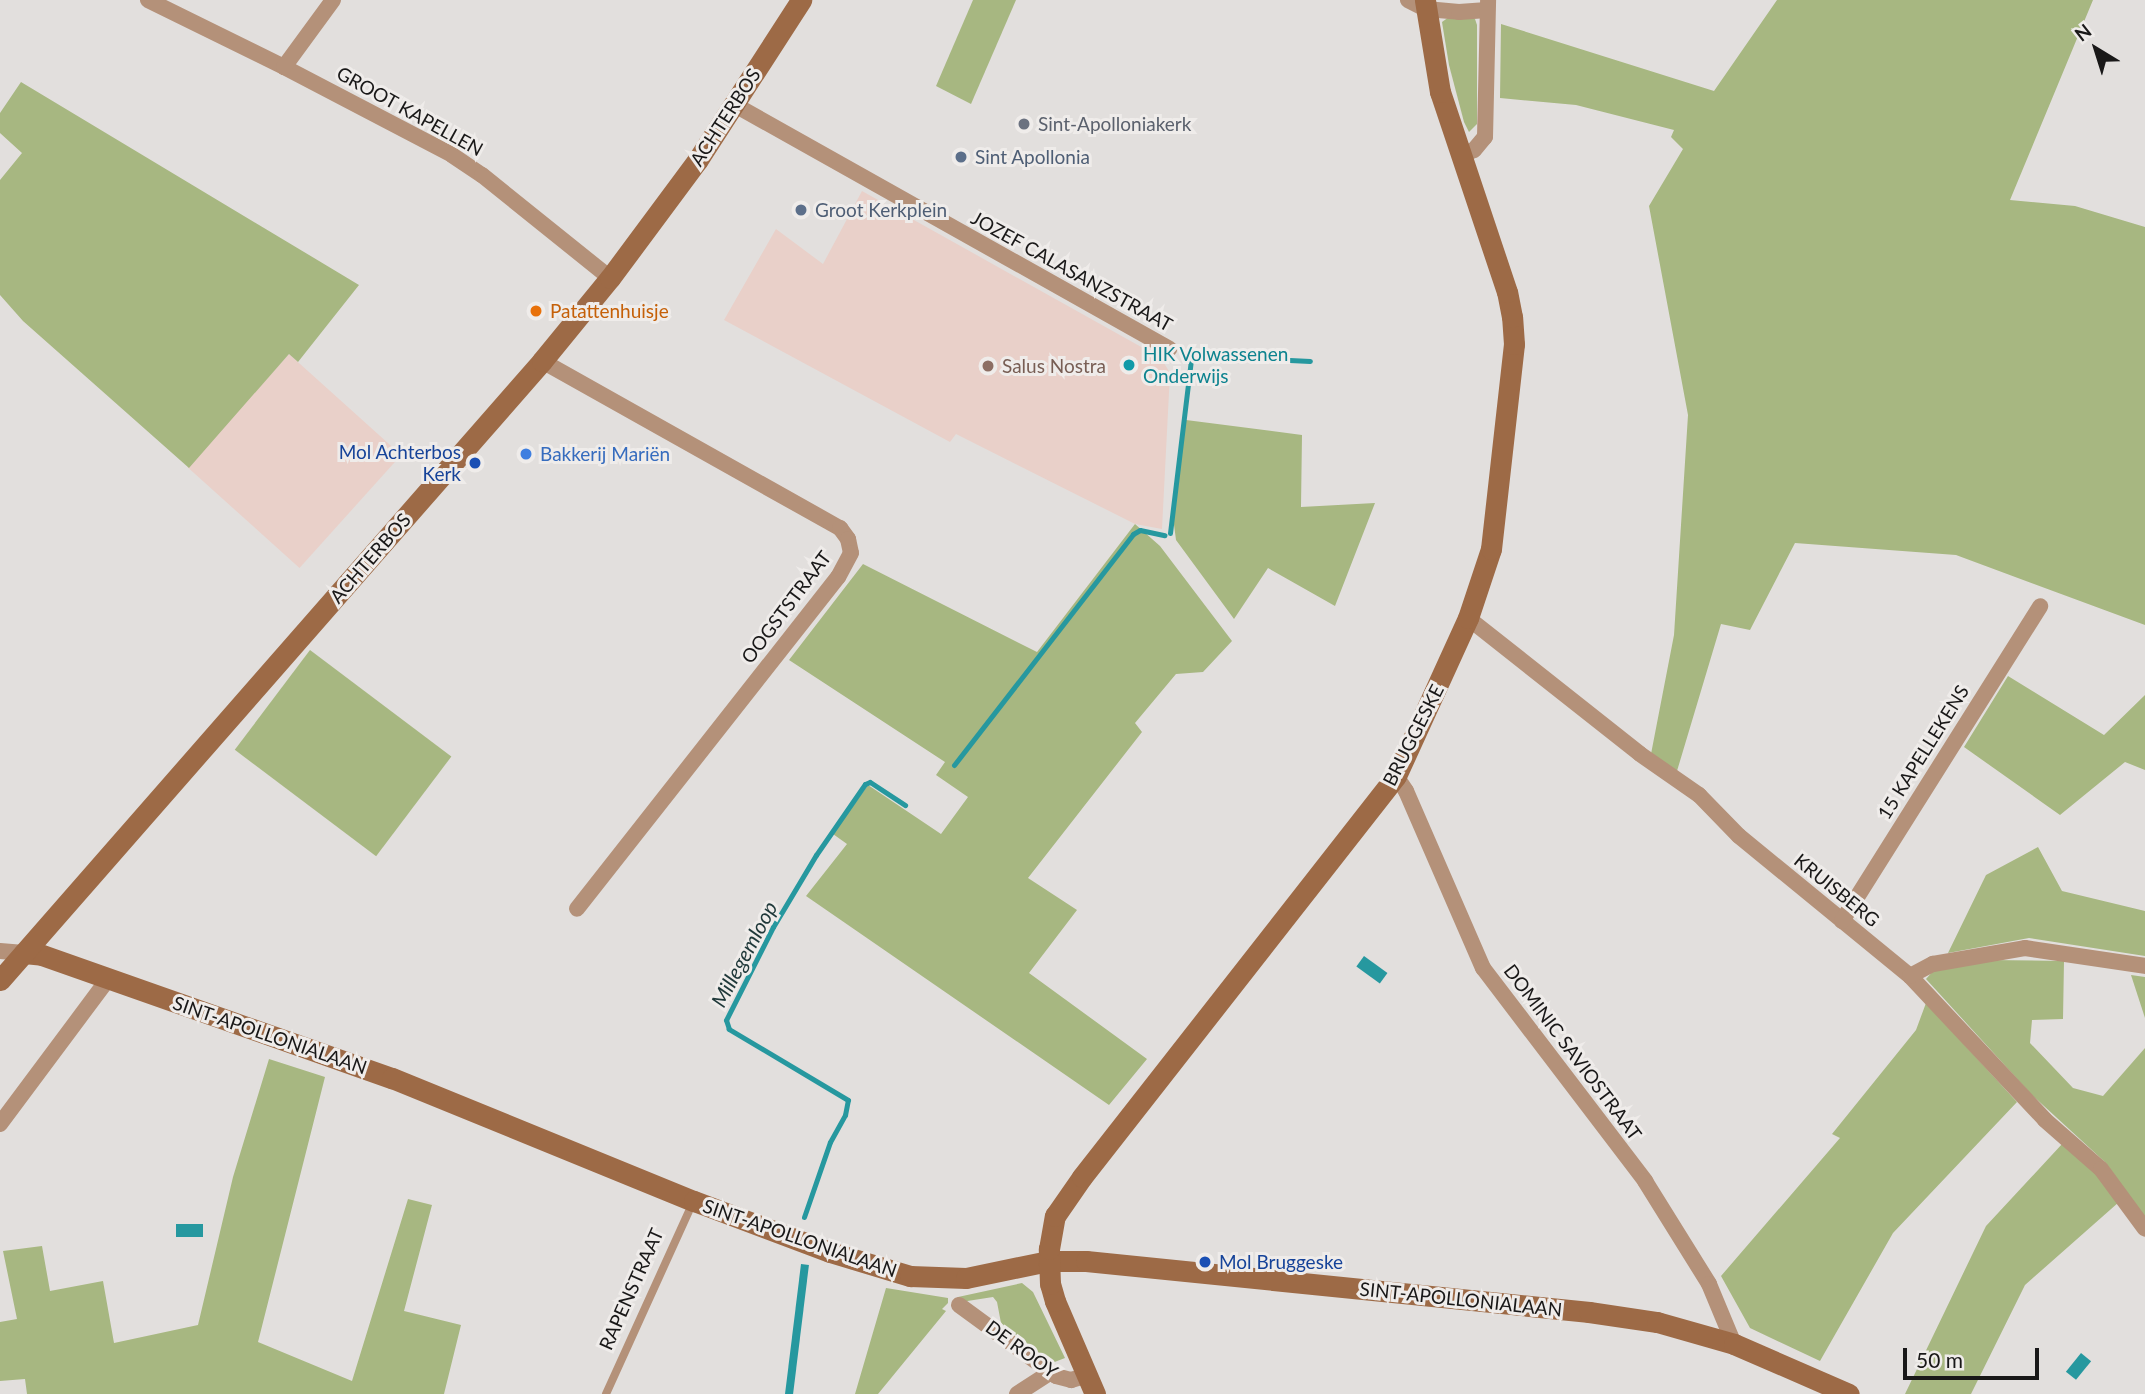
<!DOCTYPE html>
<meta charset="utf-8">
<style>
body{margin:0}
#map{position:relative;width:2145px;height:1394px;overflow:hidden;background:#e2dfdd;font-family:Lato,sans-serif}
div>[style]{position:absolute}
.education>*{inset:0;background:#e9d0c9;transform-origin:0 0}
.green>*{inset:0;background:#a7b781;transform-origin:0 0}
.water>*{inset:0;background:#26989f;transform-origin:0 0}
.stream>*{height:5px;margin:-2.5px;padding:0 2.5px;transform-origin:2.5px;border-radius:2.5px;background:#26989f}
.lane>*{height:8px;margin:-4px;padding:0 4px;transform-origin:4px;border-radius:4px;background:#b49179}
.street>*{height:16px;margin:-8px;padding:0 8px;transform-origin:8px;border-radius:8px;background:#b49179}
.secondary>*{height:21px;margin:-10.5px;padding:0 10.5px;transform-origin:10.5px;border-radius:10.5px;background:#9d6a46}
.dots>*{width:19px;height:19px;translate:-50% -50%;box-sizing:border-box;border:4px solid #efecea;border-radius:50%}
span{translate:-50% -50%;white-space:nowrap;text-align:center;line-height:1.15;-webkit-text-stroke:6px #efecea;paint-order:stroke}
.street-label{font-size:19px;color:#191818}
.worship-label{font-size:19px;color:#5b616d}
.left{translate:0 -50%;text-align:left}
.service-label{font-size:19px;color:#4e5e75}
.food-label{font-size:19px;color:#c56008}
.culture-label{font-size:19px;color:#0d838f}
.education-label{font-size:19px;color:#785e54}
.transit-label{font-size:19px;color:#164399}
.right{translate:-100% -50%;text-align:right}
.shop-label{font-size:19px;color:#366cbe}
.water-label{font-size:21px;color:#1f3839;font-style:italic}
.north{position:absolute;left:2061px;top:14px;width:70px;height:70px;-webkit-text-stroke:5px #efecea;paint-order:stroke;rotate:322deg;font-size:19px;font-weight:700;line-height:28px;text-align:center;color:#191818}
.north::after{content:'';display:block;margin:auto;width:24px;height:32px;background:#191818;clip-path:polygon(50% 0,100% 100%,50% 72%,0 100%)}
.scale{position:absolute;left:1903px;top:1348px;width:136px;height:32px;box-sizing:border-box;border:4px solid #191818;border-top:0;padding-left:9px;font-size:21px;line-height:24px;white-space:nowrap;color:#191818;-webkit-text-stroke:5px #efecea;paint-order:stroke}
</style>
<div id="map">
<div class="education">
<i style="clip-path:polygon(862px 191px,1161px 358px,1170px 373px,1162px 529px,1135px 524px,956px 434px,950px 442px,724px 320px,776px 229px,823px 264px)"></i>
<i style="left:289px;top:354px;width:151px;height:152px;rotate:42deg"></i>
</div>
<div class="green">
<i style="clip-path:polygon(973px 0,1016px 0,971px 104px,936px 86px)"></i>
<i style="clip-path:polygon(1777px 0,2093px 0,2010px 200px,2075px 206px,2145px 227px,2145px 625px,1956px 555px,1795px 543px,1750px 630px,1721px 624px,1677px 771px,1651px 754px,1674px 635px,1688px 415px,1649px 206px,1683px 149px,1671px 137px,1674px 130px,1576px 105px,1500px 98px,1501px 24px,1714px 91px)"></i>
<i style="clip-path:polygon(1449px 17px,1475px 19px,1477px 25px,1477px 124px,1469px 132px,1464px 122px,1449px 65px,1442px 22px)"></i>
<i style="clip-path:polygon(21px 82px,359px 285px,298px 362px,289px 354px,189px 468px,23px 321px,0 295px,0 180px,22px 153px,0 133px,0 113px)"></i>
<i style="clip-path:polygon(1186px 420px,1302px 435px,1301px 507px,1375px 503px,1335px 606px,1268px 568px,1234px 619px,1176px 540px,1173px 517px)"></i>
<i style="clip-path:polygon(1135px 524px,1160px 546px,1232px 641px,1203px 672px,1176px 674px,1135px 723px,1142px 732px,1028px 878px,1077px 910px,1029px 973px,1147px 1059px,1109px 1105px,806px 896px,847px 844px,833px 834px,868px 785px,941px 834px,968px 797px,936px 775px,945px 762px,789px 660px,863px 564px,1037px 652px)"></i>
<i style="left:310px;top:650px;width:177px;height:125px;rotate:37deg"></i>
<i style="clip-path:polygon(2008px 676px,2104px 735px,2145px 695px,2145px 770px,2125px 762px,2060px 815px,1964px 747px)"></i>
<i style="clip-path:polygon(2038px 847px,2062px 891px,2145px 911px,2145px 956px,2029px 938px,1948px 953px,1986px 875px)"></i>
<i style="clip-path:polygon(1988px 960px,2064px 961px,2063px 1019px,2032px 1020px,2030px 1043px,2073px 1088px,2103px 1096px,2145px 1048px,2145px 1219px,2106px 1163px,2031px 1094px,1926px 979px,1934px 970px)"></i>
<i style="clip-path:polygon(2131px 975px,2145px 977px,2145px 1018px)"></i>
<i style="clip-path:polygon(1926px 1003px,2017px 1102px,1893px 1233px,1820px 1361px,1750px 1328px,1721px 1276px,1840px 1138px,1832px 1134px,1916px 1030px)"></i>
<i style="clip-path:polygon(269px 1059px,325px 1077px,258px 1342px,352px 1381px,408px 1199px,432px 1205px,404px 1311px,461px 1325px,444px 1394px,27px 1394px,25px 1379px,0 1381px,0 1322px,17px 1319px,3px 1251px,42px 1246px,50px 1291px,103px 1281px,114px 1343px,198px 1325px,233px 1177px)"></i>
<i style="clip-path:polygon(2063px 1143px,2091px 1167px,2119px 1202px,2025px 1285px,1971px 1394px,1905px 1394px,1986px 1226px)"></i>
<i style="clip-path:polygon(1022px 1283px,1033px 1292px,1065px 1358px,1052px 1363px,1001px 1323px,997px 1302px,993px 1297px,961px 1302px,958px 1297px)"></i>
<i style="clip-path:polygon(886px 1288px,948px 1298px,948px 1303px,942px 1309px,946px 1311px,878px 1394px,855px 1394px)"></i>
</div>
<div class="water">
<i style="left:1364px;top:956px;width:29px;height:13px;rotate:36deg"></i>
<i style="left:203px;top:1224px;width:13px;height:27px;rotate:90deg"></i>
<i style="left:801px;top:1264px;width:8px;height:133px;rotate:7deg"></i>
<i style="left:2081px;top:1353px;width:13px;height:24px;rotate:39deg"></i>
</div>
<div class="stream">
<i style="left:1170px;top:533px;width:175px;rotate:-83.1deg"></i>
<i style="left:1191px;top:359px;width:10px;rotate:-17deg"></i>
<i style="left:1201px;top:356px;width:109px;rotate:2.6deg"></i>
<i style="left:954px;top:765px;width:292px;rotate:-52.2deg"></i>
<i style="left:1133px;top:534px;width:8px;rotate:-30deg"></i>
<i style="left:1140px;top:530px;width:25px;rotate:12deg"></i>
<i style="left:804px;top:1217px;width:79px;rotate:-70.9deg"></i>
<i style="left:830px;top:1142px;width:31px;rotate:-61deg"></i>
<i style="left:845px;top:1115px;width:15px;rotate:-79deg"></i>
<i style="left:848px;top:1100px;width:139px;rotate:-149.2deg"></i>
<i style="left:729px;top:1029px;width:9px;rotate:-108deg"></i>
<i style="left:726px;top:1020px;width:104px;rotate:-63.2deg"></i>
<i style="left:773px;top:927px;width:84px;rotate:-59.2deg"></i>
<i style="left:816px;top:855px;width:86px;rotate:-55.4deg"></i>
<i style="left:865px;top:784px;width:5px;rotate:-22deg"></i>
<i style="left:870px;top:782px;width:42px;rotate:33.3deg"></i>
</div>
<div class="lane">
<i style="left:606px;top:1394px;width:211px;rotate:-65.6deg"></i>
</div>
<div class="street">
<i style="left:148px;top:0;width:152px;rotate:26.2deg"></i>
<i style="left:284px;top:67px;width:190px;rotate:27.6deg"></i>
<i style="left:452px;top:155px;width:36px;rotate:34deg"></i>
<i style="left:482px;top:175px;width:164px;rotate:38.8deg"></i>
<i style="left:1408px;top:0;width:20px;rotate:27deg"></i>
<i style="left:1426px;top:9px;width:33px;rotate:5deg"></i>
<i style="left:1459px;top:12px;width:28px;rotate:-4deg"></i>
<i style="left:284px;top:67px;width:83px;rotate:-53.8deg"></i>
<i style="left:735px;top:105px;width:498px;rotate:29.3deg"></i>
<i style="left:1461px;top:156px;width:14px;rotate:-25deg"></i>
<i style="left:1474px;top:150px;width:17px;rotate:-50deg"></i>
<i style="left:1485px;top:137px;width:137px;rotate:-88.7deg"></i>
<i style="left:542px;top:361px;width:342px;rotate:29.3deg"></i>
<i style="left:840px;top:528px;width:14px;rotate:54deg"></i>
<i style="left:848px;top:539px;width:14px;rotate:78deg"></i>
<i style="left:851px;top:553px;width:27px;rotate:118deg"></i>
<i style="left:838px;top:577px;width:422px;rotate:128.2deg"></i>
<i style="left:1468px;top:618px;width:219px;rotate:38.3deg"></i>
<i style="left:1640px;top:754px;width:72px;rotate:34.8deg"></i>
<i style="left:1699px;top:795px;width:57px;rotate:45.7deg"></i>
<i style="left:1739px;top:836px;width:221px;rotate:39.3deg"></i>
<i style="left:1910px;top:976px;width:197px;rotate:46.8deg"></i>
<i style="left:2045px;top:1120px;width:74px;rotate:41.2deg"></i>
<i style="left:2101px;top:1169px;width:74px;rotate:53.7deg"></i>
<i style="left:1396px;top:776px;width:18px;rotate:56deg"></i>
<i style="left:1406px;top:791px;width:193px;rotate:66.5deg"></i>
<i style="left:1483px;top:968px;width:268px;rotate:52.7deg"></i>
<i style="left:1645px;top:1181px;width:121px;rotate:58.1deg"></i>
<i style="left:1709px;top:1284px;width:65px;rotate:67.4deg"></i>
<i style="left:1842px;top:921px;width:372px;rotate:-57.8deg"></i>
<i style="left:0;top:951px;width:24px;rotate:5deg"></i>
<i style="left:1910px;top:976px;width:26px;rotate:-28deg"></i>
<i style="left:1933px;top:964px;width:93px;rotate:-9.9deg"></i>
<i style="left:2025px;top:948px;width:121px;rotate:8.5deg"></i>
<i style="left:0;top:1124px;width:181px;rotate:-53.3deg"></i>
<i style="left:959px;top:1305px;width:120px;rotate:36.2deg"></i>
<i style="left:1056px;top:1376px;width:16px;rotate:15deg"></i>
<i style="left:1071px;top:1380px;width:18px;rotate:-16deg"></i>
<i style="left:1017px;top:1394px;width:40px;rotate:-32.9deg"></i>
</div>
<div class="secondary">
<i style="left:24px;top:953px;width:18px;rotate:6deg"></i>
<i style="left:42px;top:955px;width:371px;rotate:19.4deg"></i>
<i style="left:392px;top:1078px;width:326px;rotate:22.2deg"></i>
<i style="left:694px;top:1201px;width:145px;rotate:20.6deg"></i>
<i style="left:830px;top:1252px;width:84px;rotate:16.7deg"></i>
<i style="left:910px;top:1276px;width:56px;rotate:2deg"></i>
<i style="left:966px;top:1278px;width:84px;rotate:-11.7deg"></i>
<i style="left:1048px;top:1261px;width:38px"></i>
<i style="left:1086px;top:1261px;width:506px;rotate:5.79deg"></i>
<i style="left:1589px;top:1312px;width:69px;rotate:8.4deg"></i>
<i style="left:1657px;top:1322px;width:80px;rotate:15.9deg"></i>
<i style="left:1734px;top:1344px;width:125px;rotate:23.5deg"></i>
<i style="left:0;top:980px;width:823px;rotate:-48.79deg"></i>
<i style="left:542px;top:361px;width:107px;rotate:-50.7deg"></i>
<i style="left:610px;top:278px;width:146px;rotate:-53.4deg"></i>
<i style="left:697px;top:161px;width:192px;rotate:-57.1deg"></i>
<i style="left:1095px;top:1394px;width:101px;rotate:-113.3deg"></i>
<i style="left:1055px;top:1301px;width:18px;rotate:-106deg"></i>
<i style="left:1050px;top:1284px;width:35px;rotate:-92deg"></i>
<i style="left:1049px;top:1249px;width:34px;rotate:-80deg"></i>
<i style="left:1055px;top:1216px;width:47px;rotate:-55.3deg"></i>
<i style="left:1082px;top:1177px;width:509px;rotate:-51.94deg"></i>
<i style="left:1396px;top:776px;width:174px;rotate:-65.5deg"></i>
<i style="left:1468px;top:618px;width:73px;rotate:-71.6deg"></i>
<i style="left:1491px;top:549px;width:206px;rotate:-83.6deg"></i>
<i style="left:1514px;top:344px;width:27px;rotate:-94deg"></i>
<i style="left:1512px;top:317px;width:25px;rotate:-101deg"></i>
<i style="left:1507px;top:292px;width:211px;rotate:-108.5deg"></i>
<i style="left:1440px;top:92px;width:93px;rotate:-99.3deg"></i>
</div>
<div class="dots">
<i style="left:1024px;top:124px;background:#6b7280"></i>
<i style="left:961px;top:157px;background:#5c6f8a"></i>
<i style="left:801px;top:210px;background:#5c6f8a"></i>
<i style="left:536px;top:311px;background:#e8710a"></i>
<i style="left:1129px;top:365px;background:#0f9aa8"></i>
<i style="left:988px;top:366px;background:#8d6e63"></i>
<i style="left:526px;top:454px;background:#3f7fe0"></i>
<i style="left:475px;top:463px;background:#1a4fb4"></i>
<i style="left:1205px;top:1262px;background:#1a4fb4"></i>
</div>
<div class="street-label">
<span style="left:410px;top:111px;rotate:29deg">GROOT KAPELLEN</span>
<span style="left:725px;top:117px;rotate:-57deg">ACHTERBOS</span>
<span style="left:1072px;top:271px;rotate:29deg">JOZEF CALASANZSTRAAT</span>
<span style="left:370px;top:558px;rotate:-49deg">ACHTERBOS</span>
<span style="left:786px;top:607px;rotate:-53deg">OOGSTSTRAAT</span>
<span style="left:1413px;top:735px;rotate:-63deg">BRUGGESKE</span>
<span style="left:1923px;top:752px;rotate:-58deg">15 KAPELLEKENS</span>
<span style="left:1837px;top:890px;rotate:39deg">KRUISBERG</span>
<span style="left:270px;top:1035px;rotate:19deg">SINT-APOLLONIALAAN</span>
<span style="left:1573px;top:1052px;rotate:53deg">DOMINIC SAVIOSTRAAT</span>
<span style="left:800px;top:1238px;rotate:19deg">SINT-APOLLONIALAAN</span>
<span style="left:631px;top:1289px;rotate:-66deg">RAPENSTRAAT</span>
<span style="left:1461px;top:1299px;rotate:6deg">SINT-APOLLONIALAAN</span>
<span style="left:1022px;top:1349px;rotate:36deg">DE ROOY</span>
</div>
<div class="worship-label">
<span class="left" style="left:1038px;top:124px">Sint-Apolloniakerk</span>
</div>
<div class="service-label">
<span class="left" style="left:975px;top:157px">Sint Apollonia</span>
<span class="left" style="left:815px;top:210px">Groot Kerkplein</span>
</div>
<div class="food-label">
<span class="left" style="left:550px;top:311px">Patattenhuisje</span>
</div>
<div class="culture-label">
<span class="left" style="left:1143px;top:365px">HIK Volwassenen<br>Onderwijs</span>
</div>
<div class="education-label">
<span class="left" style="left:1002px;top:366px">Salus Nostra</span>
</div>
<div class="transit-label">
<span class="right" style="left:461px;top:463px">Mol Achterbos<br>Kerk</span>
<span class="left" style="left:1219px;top:1262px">Mol Bruggeske</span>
</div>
<div class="shop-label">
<span class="left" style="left:540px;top:454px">Bakkerij Mariën</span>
</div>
<div class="water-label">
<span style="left:744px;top:954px;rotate:-62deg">Millegemloop</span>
</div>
<div class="north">N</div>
<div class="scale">50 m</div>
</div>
